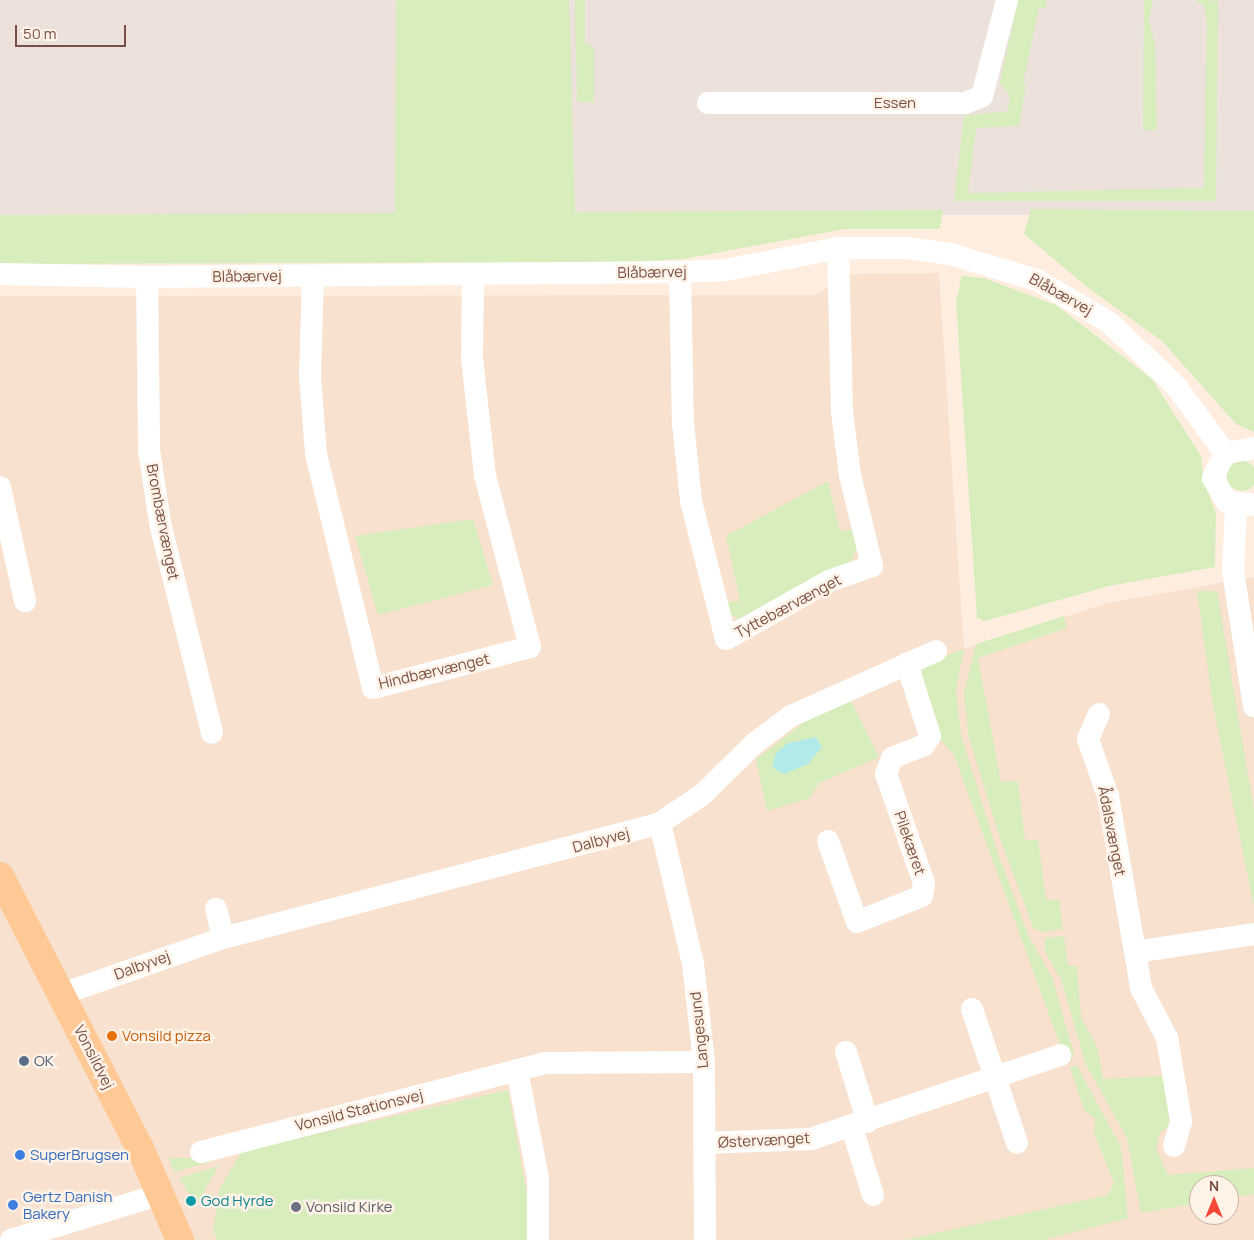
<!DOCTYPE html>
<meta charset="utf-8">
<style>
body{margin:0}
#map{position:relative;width:1254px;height:1240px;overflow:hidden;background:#ffeedf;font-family:Manrope,sans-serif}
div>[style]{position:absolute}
.residential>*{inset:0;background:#f9e1cf}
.industrial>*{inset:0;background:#ece1db;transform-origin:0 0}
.green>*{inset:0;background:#d7edbc}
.round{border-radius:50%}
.water>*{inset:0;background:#b2e9e9}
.minor>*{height:22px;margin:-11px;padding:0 11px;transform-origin:11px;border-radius:11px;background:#fff}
.major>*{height:28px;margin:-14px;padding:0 14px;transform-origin:14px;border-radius:14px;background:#ffc995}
.dots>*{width:14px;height:14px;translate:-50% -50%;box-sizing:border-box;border:2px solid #fff2e7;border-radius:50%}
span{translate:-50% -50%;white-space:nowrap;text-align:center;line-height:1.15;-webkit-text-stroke:5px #fff2e7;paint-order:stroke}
.street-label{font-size:15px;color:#774f44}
.food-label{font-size:15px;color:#c56008}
.left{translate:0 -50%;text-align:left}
.service-label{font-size:15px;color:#4e5e75}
.shop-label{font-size:15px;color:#366cbe}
.culture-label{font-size:15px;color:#0d838f}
.worship-label{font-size:15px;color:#5b616d}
.north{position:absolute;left:1189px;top:1175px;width:50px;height:50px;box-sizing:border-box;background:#fff2e7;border:1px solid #c9b1a6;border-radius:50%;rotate:0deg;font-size:14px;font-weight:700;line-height:20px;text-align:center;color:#774f44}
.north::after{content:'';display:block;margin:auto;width:18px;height:22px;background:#f54737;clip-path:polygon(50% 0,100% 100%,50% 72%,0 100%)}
.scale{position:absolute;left:15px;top:25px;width:111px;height:22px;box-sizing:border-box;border:2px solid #774f44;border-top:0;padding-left:6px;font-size:15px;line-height:18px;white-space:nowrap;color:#774f44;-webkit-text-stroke:4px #fff2e7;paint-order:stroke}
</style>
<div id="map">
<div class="residential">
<i style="clip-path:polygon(evenodd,939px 273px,964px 649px,1108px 603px,1254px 577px,1254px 1240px,0 1240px,0 296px,816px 295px,848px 274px,939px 273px,1199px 1185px,1229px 1185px,1229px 1215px,1199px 1215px,1199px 1185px)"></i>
</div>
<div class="industrial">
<i style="left:0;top:0;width:1254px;height:215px"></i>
</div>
<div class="green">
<i style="clip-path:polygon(396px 0,569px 0,575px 212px,943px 210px,940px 229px,844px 229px,684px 259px,627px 262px,0 264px,0 215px,395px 213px)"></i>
<i style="clip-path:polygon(575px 0,585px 0,585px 43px,594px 48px,594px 102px,577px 102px)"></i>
<i style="clip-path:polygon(1018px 0,1047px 0,1045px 8px,1039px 8px,1023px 83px,1026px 84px,1019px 126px,976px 128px,968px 193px,1204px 188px,1207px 23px,1204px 5px,1195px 0,1206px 0,1218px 1px,1216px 201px,954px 201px,964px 116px,1008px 111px,1010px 96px,1000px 83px)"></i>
<i style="clip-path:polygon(1144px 0,1153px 0,1149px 19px,1155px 46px,1157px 130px,1143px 130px)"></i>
<i style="clip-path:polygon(1031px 209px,1254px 211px,1254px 432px,1236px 424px,1162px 341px,1087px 287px,1024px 234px)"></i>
<i style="clip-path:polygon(962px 276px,984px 278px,1056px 305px,1152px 379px,1201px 456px,1204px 482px,1216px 513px,1215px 567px,1109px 586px,985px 621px,977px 618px,956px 301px)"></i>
<i class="round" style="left:1227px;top:461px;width:30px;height:30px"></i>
<i style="clip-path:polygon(828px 481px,840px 531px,854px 529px,858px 545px,851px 561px,743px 621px,730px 614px,727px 602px,740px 601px,726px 536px)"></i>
<i style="clip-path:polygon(473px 519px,493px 585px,378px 615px,355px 536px)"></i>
<i style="clip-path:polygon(1197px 591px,1217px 591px,1254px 811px,1254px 907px,1213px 706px)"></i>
<i style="clip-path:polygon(1064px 616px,1067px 628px,978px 658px,1001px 782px,1018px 781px,1025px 840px,1038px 840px,1046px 900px,1059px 900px,1063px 929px,1040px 932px,1033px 927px,1000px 838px,969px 738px,964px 694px,976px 644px)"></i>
<i style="clip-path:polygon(964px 649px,956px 690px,961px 735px,997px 851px,1029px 937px,1052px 977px,1074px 1054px,1071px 1060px,1066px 1061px,954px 755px,937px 736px,921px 669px,924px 664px)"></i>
<i style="clip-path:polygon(evenodd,851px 701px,879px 757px,819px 783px,810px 798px,767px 811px,756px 759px,820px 710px,851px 701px,796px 740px,822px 747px,801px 767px,772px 767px,782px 748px,796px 740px)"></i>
<i style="clip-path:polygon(1064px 936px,1068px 966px,1077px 966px,1081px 1017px,1097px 1047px,1103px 1079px,1163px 1076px,1173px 1124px,1160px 1132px,1156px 1149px,1168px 1175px,1254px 1168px,1254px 1194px,1229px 1198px,1229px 1185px,1199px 1185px,1199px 1203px,1141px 1213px,1127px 1138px,1086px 1065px,1061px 979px,1045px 952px,1045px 938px)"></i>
<i style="clip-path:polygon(1077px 1066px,1121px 1147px,1128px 1218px,1043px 1240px,905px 1240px,1108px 1195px,1114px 1183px,1094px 1133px,1095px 1119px,1084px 1110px,1070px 1067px)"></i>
<i style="clip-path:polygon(508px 1090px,527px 1195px,527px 1240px,217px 1240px,213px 1229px,220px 1188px,242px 1151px)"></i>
<i style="clip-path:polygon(169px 1158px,194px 1158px,216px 1160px,174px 1172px)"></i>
<i style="clip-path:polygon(218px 1166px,219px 1166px,196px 1205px,179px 1178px)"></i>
</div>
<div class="water">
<i style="clip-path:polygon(816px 737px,822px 747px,808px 764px,784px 774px,772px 767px,776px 753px,788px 743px)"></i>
</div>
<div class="minor">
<i style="left:708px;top:103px;width:257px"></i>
<i style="left:965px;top:103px;width:18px;rotate:-22deg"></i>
<i style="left:982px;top:96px;width:99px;rotate:-75.4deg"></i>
<i style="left:680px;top:272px;width:151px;rotate:88.9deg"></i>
<i style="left:683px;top:423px;width:78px;rotate:84.1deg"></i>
<i style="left:691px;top:501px;width:142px;rotate:75.8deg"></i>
<i style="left:726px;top:639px;width:118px;rotate:-29.4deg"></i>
<i style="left:829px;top:581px;width:46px;rotate:-19.2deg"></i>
<i style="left:872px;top:566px;width:94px;rotate:-103.6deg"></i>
<i style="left:850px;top:475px;width:64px;rotate:-97.2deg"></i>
<i style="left:842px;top:412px;width:164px;rotate:-91.4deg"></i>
<i style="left:0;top:274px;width:147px;rotate:1.2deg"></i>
<i style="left:147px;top:277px;width:533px;rotate:-0.54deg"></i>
<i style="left:680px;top:272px;width:46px;rotate:-2.5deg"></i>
<i style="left:726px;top:270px;width:114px;rotate:-11.1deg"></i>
<i style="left:838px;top:248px;width:69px"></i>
<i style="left:907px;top:248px;width:43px;rotate:7.9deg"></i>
<i style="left:950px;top:254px;width:91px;rotate:16.6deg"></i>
<i style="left:1037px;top:280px;width:85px;rotate:30.5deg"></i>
<i style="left:1110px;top:323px;width:91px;rotate:43.7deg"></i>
<i style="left:1176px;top:386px;width:83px;rotate:53.8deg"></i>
<i style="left:313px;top:276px;width:100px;rotate:91.7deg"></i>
<i style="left:310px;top:376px;width:78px;rotate:85.6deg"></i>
<i style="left:316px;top:454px;width:241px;rotate:76.3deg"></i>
<i style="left:373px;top:688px;width:162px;rotate:-14.6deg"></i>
<i style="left:530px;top:647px;width:177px;rotate:-104.7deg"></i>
<i style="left:485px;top:476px;width:118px;rotate:-96.3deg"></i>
<i style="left:472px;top:359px;width:85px;rotate:-89.3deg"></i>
<i style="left:147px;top:277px;width:173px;rotate:89.3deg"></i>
<i style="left:149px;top:450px;width:74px;rotate:81.4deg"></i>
<i style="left:160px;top:523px;width:216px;rotate:76.1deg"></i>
<i style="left:1254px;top:448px;width:29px;rotate:170deg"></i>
<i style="left:1225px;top:453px;width:28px;rotate:116deg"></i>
<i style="left:1213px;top:478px;width:28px;rotate:60deg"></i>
<i style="left:1227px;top:502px;width:27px;rotate:6deg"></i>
<i style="left:0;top:487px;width:117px;rotate:77.6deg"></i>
<i style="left:1236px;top:506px;width:65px;rotate:92.6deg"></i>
<i style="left:1233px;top:571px;width:137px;rotate:81.2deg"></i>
<i style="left:1099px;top:714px;width:27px;rotate:114deg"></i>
<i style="left:1088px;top:739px;width:60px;rotate:70.7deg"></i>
<i style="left:1108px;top:796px;width:158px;rotate:80.2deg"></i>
<i style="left:660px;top:823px;width:145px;rotate:76.8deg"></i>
<i style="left:693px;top:964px;width:99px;rotate:83.6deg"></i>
<i style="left:704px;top:1062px;width:178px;rotate:89.7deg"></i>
<i style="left:828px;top:841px;width:86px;rotate:70.3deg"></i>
<i style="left:857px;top:922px;width:70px;rotate:-21.8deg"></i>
<i style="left:922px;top:896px;width:13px;rotate:-81deg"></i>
<i style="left:924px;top:883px;width:115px;rotate:-109.2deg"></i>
<i style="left:886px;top:774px;width:17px;rotate:-69deg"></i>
<i style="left:892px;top:758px;width:35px;rotate:-22deg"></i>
<i style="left:924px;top:745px;width:11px;rotate:-56deg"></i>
<i style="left:930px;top:736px;width:76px;rotate:-107.7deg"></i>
<i style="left:216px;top:909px;width:30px;rotate:76deg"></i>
<i style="left:62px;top:994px;width:170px;rotate:-19.2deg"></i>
<i style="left:223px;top:938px;width:452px;rotate:-14.7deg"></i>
<i style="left:660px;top:823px;width:50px;rotate:-33.7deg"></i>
<i style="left:702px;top:795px;width:74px;rotate:-44.5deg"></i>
<i style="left:755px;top:743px;width:45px;rotate:-36.9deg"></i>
<i style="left:791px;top:716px;width:159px;rotate:-24.1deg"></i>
<i style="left:972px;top:1009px;width:141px;rotate:71.4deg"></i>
<i style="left:846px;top:1052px;width:73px;rotate:72.6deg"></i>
<i style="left:517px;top:1070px;width:110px;rotate:79deg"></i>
<i style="left:538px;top:1178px;width:62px;rotate:90deg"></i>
<i style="left:852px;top:1128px;width:70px;rotate:72.6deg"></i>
<i style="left:704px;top:1143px;width:107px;rotate:-2.1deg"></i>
<i style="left:811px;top:1139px;width:263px;rotate:-18.6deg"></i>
<i style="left:1174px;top:1146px;width:26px;rotate:-74deg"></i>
<i style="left:1181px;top:1121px;width:84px;rotate:-99.6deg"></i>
<i style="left:1167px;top:1038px;width:56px;rotate:-117.5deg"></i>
<i style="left:1141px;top:988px;width:36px;rotate:-99deg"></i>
<i style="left:1135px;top:952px;width:120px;rotate:-8.6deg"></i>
<i style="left:201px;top:1152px;width:355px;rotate:-14.5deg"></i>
<i style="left:545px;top:1063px;width:159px;rotate:-0.4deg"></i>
<i style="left:11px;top:1240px;width:157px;rotate:-17deg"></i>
</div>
<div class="major">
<i style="left:0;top:876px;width:306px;rotate:62.8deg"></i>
<i style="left:140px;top:1148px;width:100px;rotate:66.5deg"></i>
</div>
<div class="dots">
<i style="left:112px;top:1036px;background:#e8710a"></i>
<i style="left:24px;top:1061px;background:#5c6f8a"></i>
<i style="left:20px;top:1155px;background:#3f7fe0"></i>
<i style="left:191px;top:1201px;background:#0f9aa8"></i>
<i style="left:13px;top:1205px;background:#3f7fe0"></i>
<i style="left:296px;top:1207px;background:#6b7280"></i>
</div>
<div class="street-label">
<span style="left:895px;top:103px">Essen</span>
<span style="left:652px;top:272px;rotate:-1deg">Blåbærvej</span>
<span style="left:247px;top:276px;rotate:-1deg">Blåbærvej</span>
<span style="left:1061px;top:294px;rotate:29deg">Blåbærvej</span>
<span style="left:163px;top:522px;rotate:79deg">Brombærvænget</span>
<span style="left:788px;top:606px;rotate:-28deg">Tyttebærvænget</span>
<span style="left:434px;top:671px;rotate:-13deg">Hindbærvænget</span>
<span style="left:1112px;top:831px;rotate:79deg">Ådalsvænget</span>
<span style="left:601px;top:840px;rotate:-15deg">Dalbyvej</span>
<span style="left:910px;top:843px;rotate:71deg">Pilekæret</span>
<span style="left:142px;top:965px;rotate:-20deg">Dalbyvej</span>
<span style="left:699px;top:1030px;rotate:-96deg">Langesund</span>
<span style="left:94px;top:1057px;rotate:63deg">Vonsildvej</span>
<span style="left:359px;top:1110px;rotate:-14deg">Vonsild Stationsvej</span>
<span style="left:764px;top:1140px;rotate:-3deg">Østervænget</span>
</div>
<div class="food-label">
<span class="left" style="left:122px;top:1036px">Vonsild pizza</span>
</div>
<div class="service-label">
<span class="left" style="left:34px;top:1061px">OK</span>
</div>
<div class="shop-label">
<span class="left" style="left:30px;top:1155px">SuperBrugsen</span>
<span class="left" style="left:23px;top:1205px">Gertz Danish<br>Bakery</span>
</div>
<div class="culture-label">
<span class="left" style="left:201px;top:1201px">God Hyrde</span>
</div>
<div class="worship-label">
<span class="left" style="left:306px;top:1207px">Vonsild Kirke</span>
</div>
<div class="north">N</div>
<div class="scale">50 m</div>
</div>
